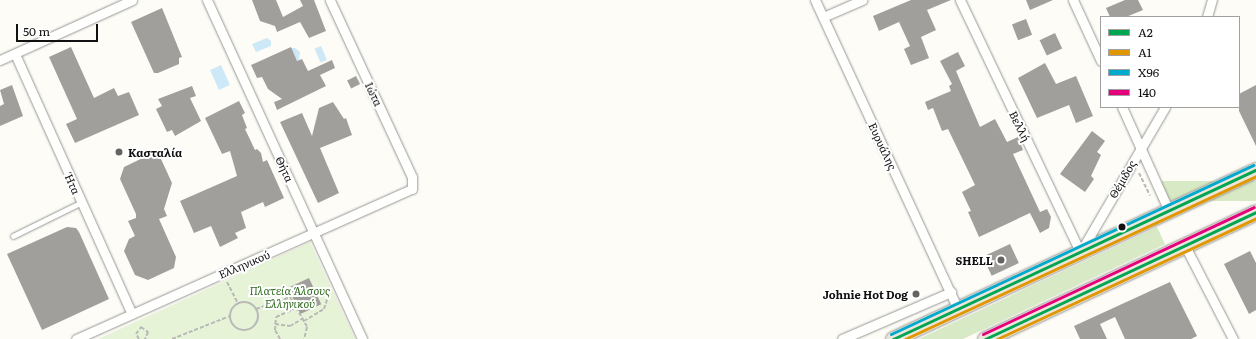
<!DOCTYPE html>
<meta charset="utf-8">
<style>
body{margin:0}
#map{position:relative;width:1256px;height:339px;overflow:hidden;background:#fdfcf7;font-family:Literata,serif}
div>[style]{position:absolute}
.green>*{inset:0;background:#e7f3d7}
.forest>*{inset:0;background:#d8eac5;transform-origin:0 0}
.water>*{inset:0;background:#cde8f7;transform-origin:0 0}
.building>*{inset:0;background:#a19f9c;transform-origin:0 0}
.path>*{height:2px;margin-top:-1px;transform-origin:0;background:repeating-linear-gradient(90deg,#b9b9b8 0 4px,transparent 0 6px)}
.path>.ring{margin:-1px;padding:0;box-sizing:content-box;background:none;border:2px solid #b9b9b8;border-radius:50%}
.roads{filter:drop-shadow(0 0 1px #979795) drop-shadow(0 0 1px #979795)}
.service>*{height:4.5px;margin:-2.25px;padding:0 2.25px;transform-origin:2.25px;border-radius:2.25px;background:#fffffe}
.minor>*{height:9px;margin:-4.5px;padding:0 4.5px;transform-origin:4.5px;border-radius:4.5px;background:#fffffe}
.trunk>*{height:15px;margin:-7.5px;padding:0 7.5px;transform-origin:7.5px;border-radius:7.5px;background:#ece5da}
.bus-1>*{height:3px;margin:-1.5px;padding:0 1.5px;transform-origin:1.5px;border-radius:1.5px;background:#00a651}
.bus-2>*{height:3px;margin:-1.5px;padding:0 1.5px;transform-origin:1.5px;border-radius:1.5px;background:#e09702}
.bus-3>*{height:3px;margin:-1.5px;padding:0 1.5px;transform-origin:1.5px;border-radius:1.5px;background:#00a9ce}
.bus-4>*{height:3px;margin:-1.5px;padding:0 1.5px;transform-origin:1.5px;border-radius:1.5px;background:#e5007d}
.dots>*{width:11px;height:11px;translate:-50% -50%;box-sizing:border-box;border:2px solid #fff;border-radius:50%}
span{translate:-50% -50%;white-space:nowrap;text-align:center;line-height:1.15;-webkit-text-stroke:4px #fff;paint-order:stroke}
.street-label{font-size:11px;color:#111}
.poi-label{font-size:11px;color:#111;font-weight:700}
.left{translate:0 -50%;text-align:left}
.right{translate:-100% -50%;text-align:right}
.park-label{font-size:11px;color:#2f6b1f;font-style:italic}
.legend{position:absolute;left:1100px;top:16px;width:140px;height:92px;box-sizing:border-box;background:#fff;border:1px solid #a0a0a0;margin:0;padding:5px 7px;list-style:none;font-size:12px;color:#111}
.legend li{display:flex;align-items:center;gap:8px;height:20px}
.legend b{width:20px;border:1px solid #a0a0a0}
.scale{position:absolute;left:16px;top:24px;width:82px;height:18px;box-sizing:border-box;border:2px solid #111;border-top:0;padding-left:5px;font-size:12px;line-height:14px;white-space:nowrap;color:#111;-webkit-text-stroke:3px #fff;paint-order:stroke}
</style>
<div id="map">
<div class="green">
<i style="clip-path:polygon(310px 242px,355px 339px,98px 339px)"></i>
</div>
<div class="forest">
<i style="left:1256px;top:181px;width:20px;height:98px;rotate:90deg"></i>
<i style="clip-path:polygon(1157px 227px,1165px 244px,963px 339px,919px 339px)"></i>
</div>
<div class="water">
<i style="clip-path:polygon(267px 38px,271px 41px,271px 46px,256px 52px,252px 44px)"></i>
<i style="left:321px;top:46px;width:15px;height:7px;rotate:67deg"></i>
<i style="clip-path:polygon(291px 48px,295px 48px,300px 52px,299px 60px,297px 61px)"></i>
<i style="left:221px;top:65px;width:22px;height:12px;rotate:66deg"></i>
</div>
<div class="building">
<i style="clip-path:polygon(252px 0,276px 0,283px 17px,303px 6px,300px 0,314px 0,326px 31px,309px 38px,300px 22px,277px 32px,275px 26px,260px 21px)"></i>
<i style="clip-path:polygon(911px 0,951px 0,927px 10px,936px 30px,921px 37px,929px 58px,911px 65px,904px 49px,910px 46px,899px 22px,879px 31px,873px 16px)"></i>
<i style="clip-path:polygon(1026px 0,1053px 0,1030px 10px)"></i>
<i style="clip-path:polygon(1125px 0,1138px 0,1143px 10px,1126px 17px,1110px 17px,1106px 8px)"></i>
<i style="clip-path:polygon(162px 8px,182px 57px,179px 58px,179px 64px,158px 73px,154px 73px,131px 22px)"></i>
<i style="left:1026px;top:19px;width:17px;height:15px;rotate:69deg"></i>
<i style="left:1055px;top:33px;width:17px;height:17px;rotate:65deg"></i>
<i style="clip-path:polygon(71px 47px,94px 98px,114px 88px,118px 96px,129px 92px,139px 115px,75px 143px,66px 124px,77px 119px,49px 57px)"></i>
<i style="clip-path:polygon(291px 47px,297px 61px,302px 59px,308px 71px,332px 60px,335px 68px,320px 75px,326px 86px,277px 110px,274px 102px,282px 99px,268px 89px,262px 77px,257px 78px,251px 65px)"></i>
<i style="clip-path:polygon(958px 52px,965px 66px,956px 71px,980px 127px,995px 119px,1007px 142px,1018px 137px,1023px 150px,1013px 154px,1040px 212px,1047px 209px,1051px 217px,1049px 228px,1040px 233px,1030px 213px,979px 237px,968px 212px,971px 211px,962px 192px,975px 185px,948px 129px,942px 131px,933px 108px,928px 110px,925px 102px,951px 91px,949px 86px,952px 84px,940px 61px)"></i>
<i style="clip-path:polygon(1045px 63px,1056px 84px,1076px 76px,1093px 116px,1076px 123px,1069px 105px,1037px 118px,1018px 78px)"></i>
<i style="left:356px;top:76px;width:9px;height:10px;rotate:63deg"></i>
<i style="clip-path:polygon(12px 85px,23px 116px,0 126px,0 106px,4px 104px,0 90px)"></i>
<i style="clip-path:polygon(1256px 85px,1256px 146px,1239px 111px,1239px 94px)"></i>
<i style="clip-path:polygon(192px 86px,196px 96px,190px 98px,201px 121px,175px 136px,172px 130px,167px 132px,156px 109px,162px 106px,158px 99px)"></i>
<i style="clip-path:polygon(239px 101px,245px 113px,242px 115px,247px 128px,245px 129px,255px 150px,257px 149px,261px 153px,263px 162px,267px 160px,284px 198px,265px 207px,263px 202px,241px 212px,246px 228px,235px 233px,238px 238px,220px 247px,211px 226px,194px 233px,180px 201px,237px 176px,230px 151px,222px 154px,205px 118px)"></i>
<i style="clip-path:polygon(333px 102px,344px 119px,346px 118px,352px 135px,320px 148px,339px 193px,318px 203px,280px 122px,302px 113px,312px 136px,319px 108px)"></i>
<i style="clip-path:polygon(1092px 131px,1105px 141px,1097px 152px,1101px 155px,1091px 176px,1094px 179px,1085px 192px,1060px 174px)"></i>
<i style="clip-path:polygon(149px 155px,161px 159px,172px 183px,164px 209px,167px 216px,159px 219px,176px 257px,174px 268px,148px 280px,135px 275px,124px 251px,129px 239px,135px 236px,128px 221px,136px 218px,136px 214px,120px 179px,124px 167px)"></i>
<i style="clip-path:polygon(67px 227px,76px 228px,79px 232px,109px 299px,42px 330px,7px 254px)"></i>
<i style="left:1010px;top:244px;width:21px;height:30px;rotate:65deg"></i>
<i style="clip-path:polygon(1250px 251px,1256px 263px,1256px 310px,1249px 314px,1224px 264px)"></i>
<i style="left:309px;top:278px;width:29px;height:23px;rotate:65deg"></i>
<i style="clip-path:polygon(1170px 282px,1197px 336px,1191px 339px,1125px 339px,1115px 317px,1100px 324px,1107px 339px,1080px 339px,1074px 326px)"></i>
</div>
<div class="path">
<i style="left:1139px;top:173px;width:25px;rotate:64deg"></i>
<i style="left:227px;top:282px;width:25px;rotate:63deg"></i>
<i class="ring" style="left:230px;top:302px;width:26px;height:26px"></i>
<i style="left:256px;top:309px;width:36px;rotate:-19deg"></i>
<i style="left:290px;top:297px;width:34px;rotate:60deg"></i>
<i style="left:307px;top:327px;width:12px;rotate:104deg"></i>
<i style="left:304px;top:321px;width:23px;rotate:-31deg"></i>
<i style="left:324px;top:309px;width:19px;rotate:-72deg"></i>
<i style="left:275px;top:324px;width:15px;rotate:8deg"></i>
<i style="left:290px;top:326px;width:14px;rotate:-30deg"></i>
<i style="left:139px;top:339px;width:6px;rotate:-121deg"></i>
<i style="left:136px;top:334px;width:9px;rotate:-54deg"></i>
<i style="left:141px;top:327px;width:9px;rotate:36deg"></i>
<i style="left:148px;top:332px;width:8px;rotate:113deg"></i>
<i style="left:172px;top:339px;width:62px;rotate:-21.6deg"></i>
<i style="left:280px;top:339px;width:10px;rotate:-119deg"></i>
<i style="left:275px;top:330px;width:13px;rotate:-86deg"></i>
<i style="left:276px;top:317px;width:22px;rotate:-24deg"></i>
</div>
<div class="roads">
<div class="service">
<i style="left:13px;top:236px;width:77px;rotate:-26.2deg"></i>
</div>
<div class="minor">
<i style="left:207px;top:0;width:373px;rotate:65.4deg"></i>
<i style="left:815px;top:0;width:340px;rotate:65.2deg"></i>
<i style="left:960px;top:0;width:279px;rotate:64.5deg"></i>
<i style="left:1073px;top:0;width:67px;rotate:65.3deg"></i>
<i style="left:823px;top:17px;width:43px;rotate:-23.6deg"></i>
<i style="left:1207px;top:17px;width:18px;rotate:-74deg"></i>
<i style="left:15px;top:54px;width:285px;rotate:65.8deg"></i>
<i style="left:0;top:60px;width:145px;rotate:-24.4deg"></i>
<i style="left:1122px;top:107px;width:114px;rotate:65.7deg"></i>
<i style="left:1185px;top:246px;width:105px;rotate:62.7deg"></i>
<i style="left:1081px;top:251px;width:167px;rotate:-59.7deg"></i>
<i style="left:76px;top:339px;width:368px;rotate:-24.1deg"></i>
<i style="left:412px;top:189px;width:12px;rotate:-90deg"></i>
<i style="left:412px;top:177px;width:195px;rotate:-114.9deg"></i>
<i style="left:842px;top:339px;width:119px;rotate:-23.3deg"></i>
</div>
<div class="trunk">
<i style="left:893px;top:339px;width:400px;rotate:-25deg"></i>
<i style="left:985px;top:339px;width:299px;rotate:-25.1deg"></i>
</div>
</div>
<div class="bus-1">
<i style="left:893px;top:339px;width:400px;rotate:-25deg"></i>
<i style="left:985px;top:339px;width:299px;rotate:-25.1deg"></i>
</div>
<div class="bus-2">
<i style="left:905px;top:339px;width:387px;rotate:-24.9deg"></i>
<i style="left:997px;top:339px;width:286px;rotate:-25deg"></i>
</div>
<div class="bus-3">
<i style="left:891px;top:334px;width:400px;rotate:-25deg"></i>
</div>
<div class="bus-4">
<i style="left:983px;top:334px;width:299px;rotate:-25.1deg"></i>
</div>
<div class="dots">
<i style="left:119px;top:152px;background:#646362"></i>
<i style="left:1122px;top:227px;background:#111"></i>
<i style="left:1001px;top:260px;background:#646362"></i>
<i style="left:916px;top:294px;background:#646362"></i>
</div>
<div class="street-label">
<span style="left:374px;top:94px;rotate:65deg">Ιώτα</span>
<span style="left:1020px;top:126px;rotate:64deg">Βελλή</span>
<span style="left:883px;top:146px;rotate:65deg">Ευρυάλης</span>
<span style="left:285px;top:169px;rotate:65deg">Θήτα</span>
<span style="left:1122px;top:179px;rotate:-60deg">Θέμιδος</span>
<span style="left:73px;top:184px;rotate:66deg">Ήτα</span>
<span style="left:244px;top:264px;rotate:-23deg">Ελληνικού</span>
</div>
<div class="poi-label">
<span class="left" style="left:128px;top:152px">Κασταλία</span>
<span class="right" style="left:993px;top:260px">SHELL</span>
<span class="right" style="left:908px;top:294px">Johnie Hot Dog</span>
</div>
<div class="park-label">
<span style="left:290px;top:297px">Πλατεία Άλσους<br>Ελληνικού</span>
</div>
<ul class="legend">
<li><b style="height:5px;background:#00a651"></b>Α2</li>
<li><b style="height:5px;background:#e09702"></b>Α1</li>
<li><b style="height:5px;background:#00a9ce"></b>Χ96</li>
<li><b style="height:5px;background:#e5007d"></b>140</li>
</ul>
<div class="scale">50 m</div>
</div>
